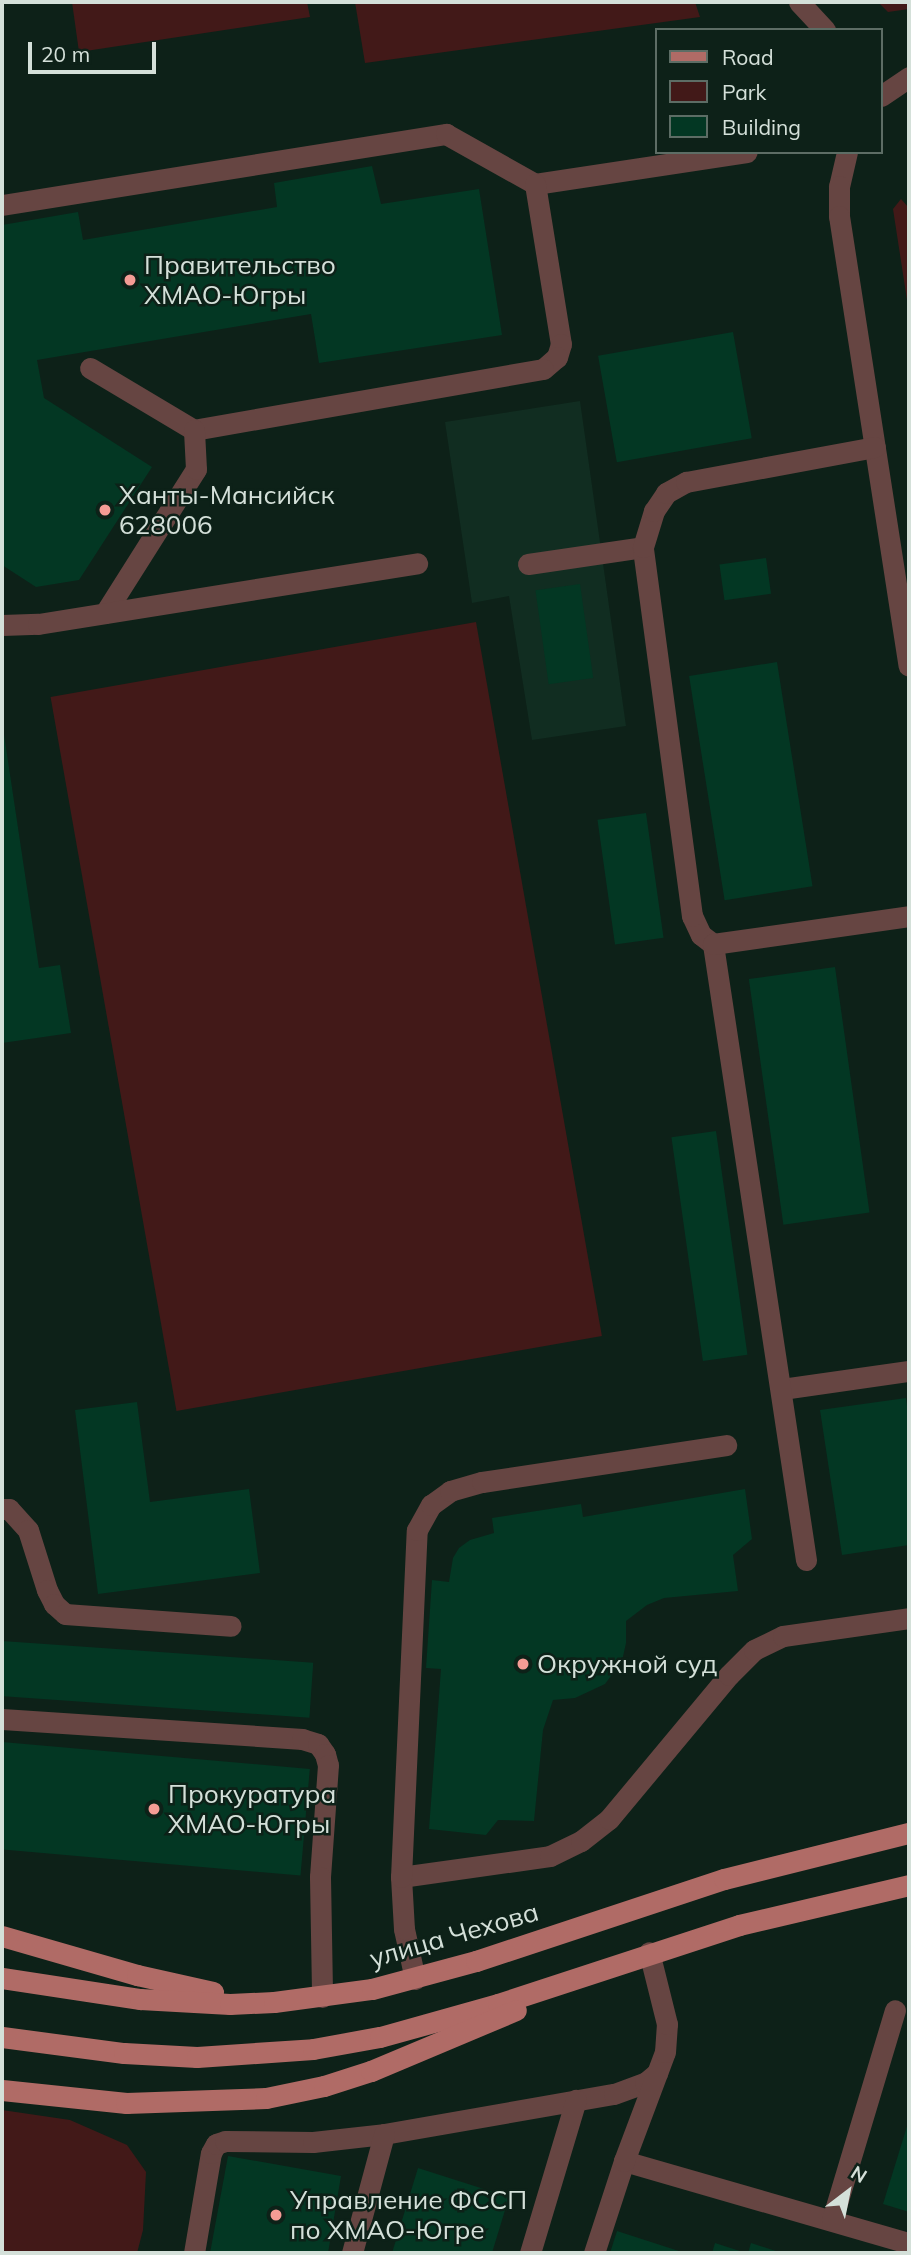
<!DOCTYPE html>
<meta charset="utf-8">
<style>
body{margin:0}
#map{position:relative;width:911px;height:2255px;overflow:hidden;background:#0d2118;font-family:Mulish,sans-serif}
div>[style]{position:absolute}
.built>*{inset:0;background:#112d21}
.green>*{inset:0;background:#421918;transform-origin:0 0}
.building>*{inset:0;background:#033723;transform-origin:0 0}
.minor>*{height:21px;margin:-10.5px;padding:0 10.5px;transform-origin:10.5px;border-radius:10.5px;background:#664542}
.major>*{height:21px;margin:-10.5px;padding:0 10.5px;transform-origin:10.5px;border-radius:10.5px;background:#b06b66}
.dots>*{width:19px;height:19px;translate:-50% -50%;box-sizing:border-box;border:4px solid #0d2118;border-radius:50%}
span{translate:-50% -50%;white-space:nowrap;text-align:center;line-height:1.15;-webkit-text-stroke:5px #0d2118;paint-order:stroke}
.poi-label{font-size:26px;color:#d4e0d9}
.left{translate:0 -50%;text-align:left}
.street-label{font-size:26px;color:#d4e0d9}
.frame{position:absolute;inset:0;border:4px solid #d4e0d9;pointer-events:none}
.legend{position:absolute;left:655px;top:28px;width:228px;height:126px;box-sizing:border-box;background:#0d2118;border:2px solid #5d6d65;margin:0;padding:9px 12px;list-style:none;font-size:21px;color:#d4e0d9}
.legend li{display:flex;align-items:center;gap:14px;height:35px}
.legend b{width:35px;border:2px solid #5d6d65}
.north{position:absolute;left:813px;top:2157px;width:70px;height:70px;-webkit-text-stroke:5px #0d2118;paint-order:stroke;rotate:32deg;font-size:19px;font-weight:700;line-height:28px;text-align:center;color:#d4e0d9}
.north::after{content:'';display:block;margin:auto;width:24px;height:32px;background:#d4e0d9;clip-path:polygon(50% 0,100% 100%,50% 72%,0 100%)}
.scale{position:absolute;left:28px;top:42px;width:128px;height:32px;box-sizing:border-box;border:4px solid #d4e0d9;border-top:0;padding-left:9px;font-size:21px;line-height:24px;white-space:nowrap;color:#d4e0d9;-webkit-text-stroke:5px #0d2118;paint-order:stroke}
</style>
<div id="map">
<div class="built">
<i style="clip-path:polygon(580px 401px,626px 726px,532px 740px,509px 596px,472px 603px,445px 422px)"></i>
</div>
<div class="green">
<i style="clip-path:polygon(72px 2px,307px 2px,310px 17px,79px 52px)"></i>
<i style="clip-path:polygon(355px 2px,695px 2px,700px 17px,365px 63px)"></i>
<i style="clip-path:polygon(878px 2px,909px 2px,909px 9px,888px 12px)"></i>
<i style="clip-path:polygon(901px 199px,909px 208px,909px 313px,893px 209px)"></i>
<i style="left:476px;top:622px;width:725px;height:432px;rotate:80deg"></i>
<i style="clip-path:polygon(2px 2110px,70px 2120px,127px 2145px,146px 2172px,143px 2230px,137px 2253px,2px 2252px)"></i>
</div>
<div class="building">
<i style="clip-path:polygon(372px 166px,381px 204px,479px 189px,502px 335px,319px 363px,311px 314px,37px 360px,44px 398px,152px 467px,79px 580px,36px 587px,2px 565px,2px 225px,78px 212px,83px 240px,277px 207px,274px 183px)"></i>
<i style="left:733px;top:332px;width:108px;height:137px;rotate:80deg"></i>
<i style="left:766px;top:558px;width:36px;height:47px;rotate:82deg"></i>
<i style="left:580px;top:584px;width:95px;height:45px;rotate:82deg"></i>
<i style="left:777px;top:662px;width:227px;height:89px;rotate:81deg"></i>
<i style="clip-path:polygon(2px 721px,39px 968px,60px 965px,71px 1033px,2px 1043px)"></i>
<i style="left:646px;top:813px;width:126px;height:49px;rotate:82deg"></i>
<i style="left:835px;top:967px;width:248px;height:87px;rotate:82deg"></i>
<i style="left:716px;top:1131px;width:226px;height:45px;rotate:82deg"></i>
<i style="clip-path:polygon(906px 1398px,909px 1422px,909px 1545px,842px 1555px,820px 1410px)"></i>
<i style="clip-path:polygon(137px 1402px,150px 1502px,249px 1489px,260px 1573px,98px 1594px,75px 1410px)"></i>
<i style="clip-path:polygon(745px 1489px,752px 1539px,733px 1555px,738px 1591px,664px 1598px,647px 1605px,626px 1621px,626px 1643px,622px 1661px,605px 1684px,575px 1698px,553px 1700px,543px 1730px,534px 1821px,498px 1820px,486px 1835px,429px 1829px,441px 1669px,426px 1668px,432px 1580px,449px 1582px,453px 1558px,459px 1548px,470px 1540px,494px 1533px,492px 1518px,581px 1504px,583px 1517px)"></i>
<i style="left:2px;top:1641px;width:312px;height:55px;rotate:4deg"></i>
<i style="left:2px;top:1742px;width:309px;height:107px;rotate:5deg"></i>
<i style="clip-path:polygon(909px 2120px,909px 2212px,883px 2204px)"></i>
<i style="clip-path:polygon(228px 2156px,341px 2176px,328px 2253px,210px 2253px)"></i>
<i style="clip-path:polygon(418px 2168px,509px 2197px,492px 2253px,392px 2253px)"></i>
<i style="clip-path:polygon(617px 2231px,685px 2253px,610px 2253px)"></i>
<i style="clip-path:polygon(715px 2243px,746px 2253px,712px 2253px)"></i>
<i style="clip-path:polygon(751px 2243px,782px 2253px,748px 2253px)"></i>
</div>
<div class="minor">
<i style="left:799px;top:2px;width:38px;rotate:47deg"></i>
<i style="left:881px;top:96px;width:34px;rotate:-34deg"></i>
<i style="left:847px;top:152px;width:35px;rotate:103deg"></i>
<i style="left:839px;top:186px;width:30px;rotate:90deg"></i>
<i style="left:839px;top:216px;width:455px;rotate:81.2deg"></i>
<i style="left:535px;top:184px;width:214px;rotate:-8.6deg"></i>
<i style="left:2px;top:205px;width:450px;rotate:-9.1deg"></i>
<i style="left:446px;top:134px;width:102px;rotate:29.3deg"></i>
<i style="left:535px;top:184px;width:162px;rotate:80.8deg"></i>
<i style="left:561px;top:344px;width:14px;rotate:107deg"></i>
<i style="left:557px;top:357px;width:18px;rotate:139deg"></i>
<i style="left:543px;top:369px;width:354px;rotate:170.1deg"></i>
<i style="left:194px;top:430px;width:121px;rotate:-149.2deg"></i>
<i style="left:528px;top:564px;width:116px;rotate:-8.4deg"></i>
<i style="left:105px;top:613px;width:170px;rotate:-57.7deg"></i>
<i style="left:196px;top:469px;width:39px;rotate:-93deg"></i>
<i style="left:2px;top:625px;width:36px;rotate:-2deg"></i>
<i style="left:38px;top:624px;width:384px;rotate:-9.1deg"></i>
<i style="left:713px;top:944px;width:15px;rotate:-143deg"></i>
<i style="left:701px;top:935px;width:21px;rotate:-115deg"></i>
<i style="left:692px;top:916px;width:372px;rotate:-97.6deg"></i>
<i style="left:643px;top:547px;width:38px;rotate:-73deg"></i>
<i style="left:654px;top:511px;width:22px;rotate:-56deg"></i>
<i style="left:666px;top:493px;width:23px;rotate:-29deg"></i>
<i style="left:686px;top:482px;width:192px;rotate:-10.5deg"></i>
<i style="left:782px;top:1389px;width:128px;rotate:-8.1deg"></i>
<i style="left:2px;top:1509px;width:7px"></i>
<i style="left:9px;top:1509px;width:28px;rotate:48deg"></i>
<i style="left:28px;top:1530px;width:63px;rotate:72.4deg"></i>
<i style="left:47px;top:1590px;width:16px;rotate:63deg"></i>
<i style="left:54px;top:1604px;width:15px;rotate:42deg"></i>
<i style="left:65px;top:1614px;width:166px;rotate:4.1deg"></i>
<i style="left:806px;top:1560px;width:623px;rotate:-98.59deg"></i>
<i style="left:713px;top:944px;width:198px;rotate:-8.1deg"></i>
<i style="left:2px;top:1719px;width:301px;rotate:3.8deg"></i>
<i style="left:302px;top:1739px;width:17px;rotate:17deg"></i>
<i style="left:318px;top:1744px;width:12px;rotate:55deg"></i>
<i style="left:325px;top:1754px;width:11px;rotate:75deg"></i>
<i style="left:328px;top:1765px;width:112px;rotate:94.1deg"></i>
<i style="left:320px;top:1877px;width:120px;rotate:89deg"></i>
<i style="left:401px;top:1877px;width:150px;rotate:-8deg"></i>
<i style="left:550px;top:1856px;width:34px;rotate:-26deg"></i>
<i style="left:581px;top:1841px;width:36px;rotate:-38deg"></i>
<i style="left:609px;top:1819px;width:187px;rotate:-50.2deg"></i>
<i style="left:729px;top:1675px;width:35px;rotate:-45deg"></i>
<i style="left:754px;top:1650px;width:32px;rotate:-26deg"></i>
<i style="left:783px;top:1636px;width:127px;rotate:-8.1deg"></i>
<i style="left:415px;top:1979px;width:51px;rotate:-102.4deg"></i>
<i style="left:404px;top:1929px;width:52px;rotate:-93.3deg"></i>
<i style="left:401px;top:1877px;width:347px;rotate:-87.4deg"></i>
<i style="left:417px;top:1530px;width:29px;rotate:-61deg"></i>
<i style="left:431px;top:1505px;width:24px;rotate:-36deg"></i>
<i style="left:450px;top:1491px;width:33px;rotate:-16deg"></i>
<i style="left:482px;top:1482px;width:247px;rotate:-8.6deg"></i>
<i style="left:624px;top:2161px;width:297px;rotate:16.1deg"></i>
<i style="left:832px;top:2220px;width:219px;rotate:-73.3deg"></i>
<i style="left:194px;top:2253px;width:101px;rotate:-80.4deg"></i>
<i style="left:211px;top:2153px;width:10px;rotate:-61deg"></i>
<i style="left:216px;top:2144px;width:9px;rotate:-18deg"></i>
<i style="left:225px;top:2141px;width:88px;rotate:0.7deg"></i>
<i style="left:313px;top:2142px;width:71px;rotate:-6.4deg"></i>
<i style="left:384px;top:2134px;width:233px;rotate:-9.9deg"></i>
<i style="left:614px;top:2094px;width:33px;rotate:-20deg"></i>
<i style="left:645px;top:2083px;width:16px;rotate:-40deg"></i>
<i style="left:352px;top:2253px;width:123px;rotate:-74.9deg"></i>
<i style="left:530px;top:2253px;width:160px;rotate:-73.3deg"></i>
<i style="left:594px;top:2253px;width:97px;rotate:-71.9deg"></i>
<i style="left:624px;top:2161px;width:116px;rotate:-69.4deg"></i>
<i style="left:665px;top:2052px;width:28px;rotate:-86deg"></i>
<i style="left:667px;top:2024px;width:74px;rotate:-104deg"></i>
</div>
<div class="major">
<i style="left:2px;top:1936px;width:141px;rotate:16.1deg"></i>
<i style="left:137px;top:1975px;width:78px;rotate:12.6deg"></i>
<i style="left:2px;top:1978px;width:140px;rotate:8.7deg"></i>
<i style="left:140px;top:1999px;width:90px;rotate:3.2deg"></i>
<i style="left:230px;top:2004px;width:44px;rotate:-2.6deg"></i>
<i style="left:274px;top:2002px;width:99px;rotate:-7.6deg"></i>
<i style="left:372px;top:1989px;width:108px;rotate:-15.1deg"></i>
<i style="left:476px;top:1961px;width:261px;rotate:-18.3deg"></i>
<i style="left:724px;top:1879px;width:191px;rotate:-14deg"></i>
<i style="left:2px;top:2037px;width:123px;rotate:7.5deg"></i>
<i style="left:124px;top:2053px;width:73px;rotate:3.1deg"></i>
<i style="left:197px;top:2057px;width:116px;rotate:-3.9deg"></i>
<i style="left:313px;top:2049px;width:68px;rotate:-10.2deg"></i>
<i style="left:380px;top:2037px;width:123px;rotate:-15.6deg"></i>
<i style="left:498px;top:2004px;width:254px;rotate:-18.1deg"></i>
<i style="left:739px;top:1925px;width:175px;rotate:-13.2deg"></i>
<i style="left:2px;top:2090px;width:125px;rotate:6deg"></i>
<i style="left:126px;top:2103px;width:140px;rotate:-2deg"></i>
<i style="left:266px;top:2098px;width:59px;rotate:-11.7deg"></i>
<i style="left:324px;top:2086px;width:49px;rotate:-17.7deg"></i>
<i style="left:371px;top:2071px;width:157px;rotate:-22.8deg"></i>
</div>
<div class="dots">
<i style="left:130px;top:280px;background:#f59c95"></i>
<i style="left:105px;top:510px;background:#f59c95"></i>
<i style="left:523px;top:1664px;background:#f59c95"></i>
<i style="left:154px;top:1809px;background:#f59c95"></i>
<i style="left:276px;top:2215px;background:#f59c95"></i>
</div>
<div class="poi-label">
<span class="left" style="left:144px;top:280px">Правительство<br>ХМАО-Югры</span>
<span class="left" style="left:119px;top:510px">Ханты-Мансийск<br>628006</span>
<span class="left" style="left:537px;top:1664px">Окружной суд</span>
<span class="left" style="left:168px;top:1809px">Прокуратура<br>ХМАО-Югры</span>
<span class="left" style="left:290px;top:2215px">Управление ФССП<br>по ХМАО-Югре</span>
</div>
<div class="street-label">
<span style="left:454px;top:1935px;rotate:-16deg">улица Чехова</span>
</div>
<div class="frame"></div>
<ul class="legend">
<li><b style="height:9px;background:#b06b66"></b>Road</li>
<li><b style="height:19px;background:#421918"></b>Park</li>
<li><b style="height:19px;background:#033723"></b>Building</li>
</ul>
<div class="north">N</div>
<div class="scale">20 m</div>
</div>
